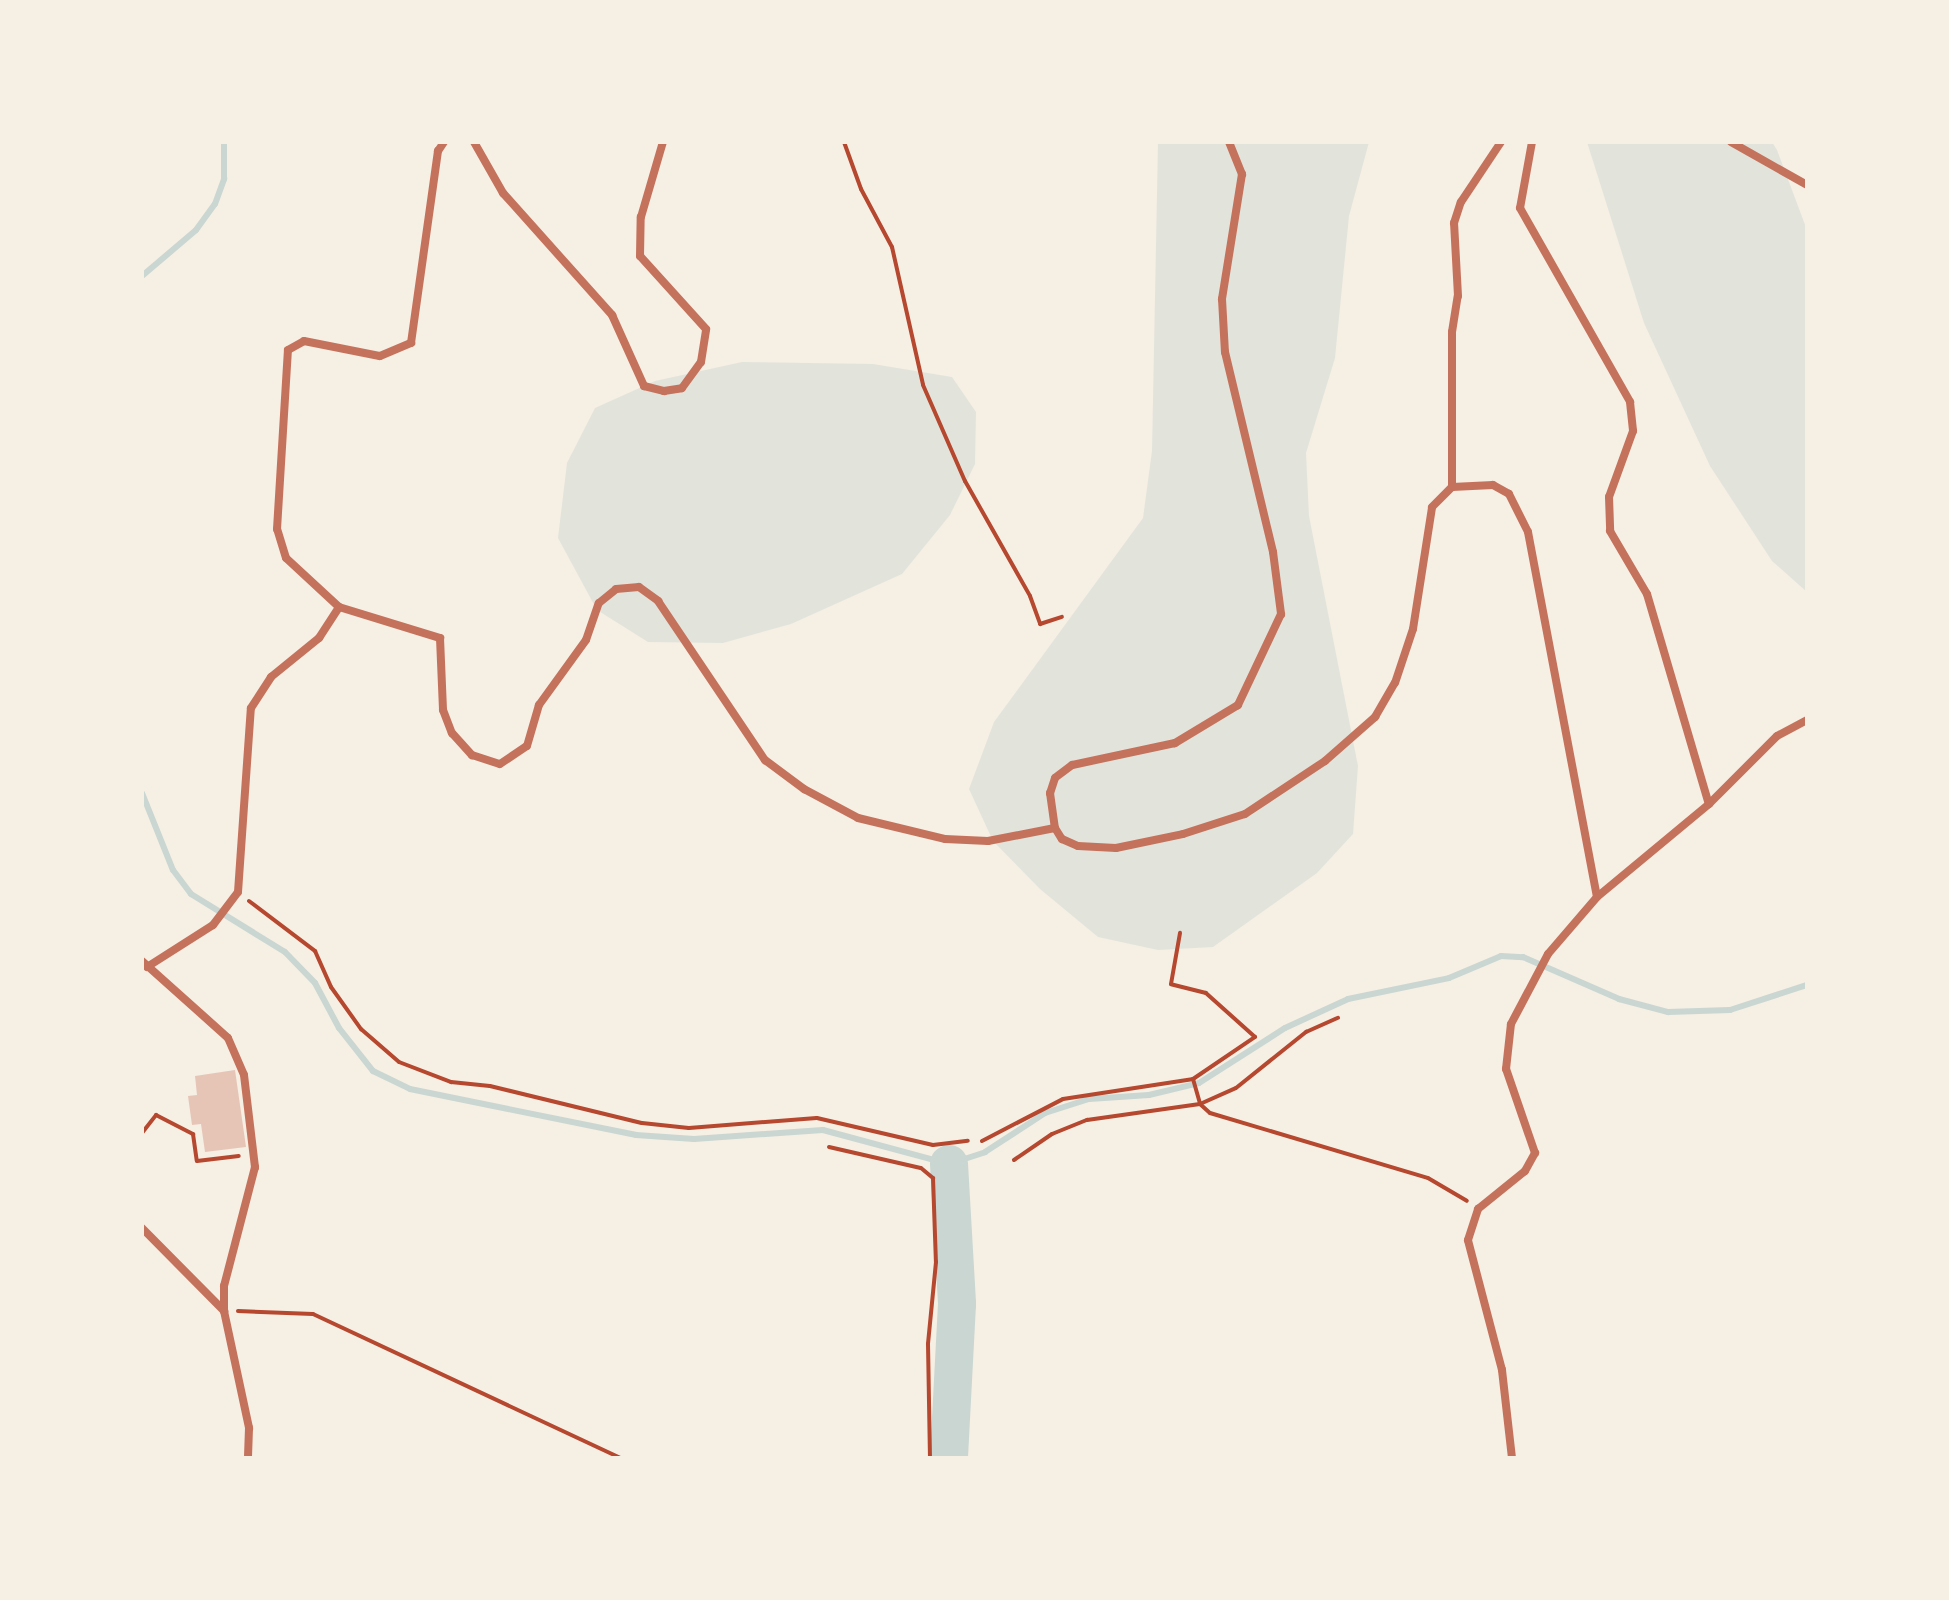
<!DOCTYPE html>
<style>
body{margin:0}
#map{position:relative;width:1949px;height:1600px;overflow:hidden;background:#f6efe4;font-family:Roboto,sans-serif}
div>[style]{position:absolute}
.green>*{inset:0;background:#e2e4dc}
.stream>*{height:6px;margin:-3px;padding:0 3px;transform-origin:3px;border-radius:3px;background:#c9d6d2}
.river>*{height:38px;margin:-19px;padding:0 19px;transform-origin:19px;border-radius:19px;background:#c9d6d2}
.building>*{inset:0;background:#e6c5b7}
.path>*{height:4px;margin:-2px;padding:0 2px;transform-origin:2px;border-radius:2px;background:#b5482f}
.minor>*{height:8px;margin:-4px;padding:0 4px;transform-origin:4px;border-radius:4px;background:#c5725c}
span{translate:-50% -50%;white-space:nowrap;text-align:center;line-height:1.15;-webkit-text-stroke:6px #f6efe4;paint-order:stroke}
.frame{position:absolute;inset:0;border:144px solid #f6efe4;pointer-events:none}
</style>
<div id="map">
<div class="green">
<i style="clip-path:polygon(1158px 142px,1369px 142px,1349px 216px,1335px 358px,1306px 453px,1309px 516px,1358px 766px,1353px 834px,1317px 873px,1213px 947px,1158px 950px,1098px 937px,1040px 889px,993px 841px,969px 789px,994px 722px,1143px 518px,1152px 451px)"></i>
<i style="clip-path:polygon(1587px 142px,1772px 142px,1777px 150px,1807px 230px,1807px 592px,1772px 561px,1710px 466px,1644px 323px)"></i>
<i style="clip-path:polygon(742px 362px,873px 364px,952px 377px,976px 412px,975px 464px,950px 515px,902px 574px,791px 624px,723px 643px,648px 642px,597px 610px,558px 538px,567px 463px,595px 408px,655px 381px)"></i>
</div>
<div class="stream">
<i style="left:142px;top:276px;width:71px;rotate:-40.4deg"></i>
<i style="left:196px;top:230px;width:32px;rotate:-54deg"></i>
<i style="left:215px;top:204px;width:27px;rotate:-70deg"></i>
<i style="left:224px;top:179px;width:37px;rotate:-90deg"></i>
<i style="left:142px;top:793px;width:83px;rotate:68.1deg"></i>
<i style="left:173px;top:870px;width:30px;rotate:53deg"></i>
<i style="left:191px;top:894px;width:110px;rotate:31.7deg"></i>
<i style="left:285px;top:952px;width:43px;rotate:45.9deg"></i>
<i style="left:315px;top:983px;width:51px;rotate:61.9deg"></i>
<i style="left:339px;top:1028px;width:55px;rotate:51.7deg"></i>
<i style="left:373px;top:1071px;width:41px;rotate:25.9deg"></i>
<i style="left:410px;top:1089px;width:231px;rotate:11.5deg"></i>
<i style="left:636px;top:1135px;width:58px;rotate:3.9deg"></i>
<i style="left:694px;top:1139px;width:129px;rotate:-4deg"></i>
<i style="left:823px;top:1130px;width:131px;rotate:15.1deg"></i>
<i style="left:949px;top:1164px;width:38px;rotate:-18deg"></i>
<i style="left:985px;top:1152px;width:72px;rotate:-33deg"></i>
<i style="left:1045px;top:1113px;width:46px;rotate:-17.7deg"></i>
<i style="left:1089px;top:1099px;width:60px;rotate:-3.8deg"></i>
<i style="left:1149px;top:1095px;width:51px;rotate:-13.5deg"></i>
<i style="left:1199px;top:1083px;width:102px;rotate:-32.6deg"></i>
<i style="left:1285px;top:1028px;width:69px;rotate:-24.7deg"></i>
<i style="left:1348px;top:999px;width:103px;rotate:-11.7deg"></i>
<i style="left:1449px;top:978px;width:56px;rotate:-22.9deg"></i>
<i style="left:1501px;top:956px;width:22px;rotate:3deg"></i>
<i style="left:1523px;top:957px;width:105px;rotate:23.6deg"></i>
<i style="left:1619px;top:999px;width:51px;rotate:14.9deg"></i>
<i style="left:1668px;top:1012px;width:62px;rotate:-1.8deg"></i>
<i style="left:1730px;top:1010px;width:81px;rotate:-18deg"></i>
</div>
<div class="river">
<i style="left:949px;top:1164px;width:140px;rotate:86.7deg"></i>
<i style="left:957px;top:1304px;width:154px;rotate:93deg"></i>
</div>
<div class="building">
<i style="clip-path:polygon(235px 1070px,246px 1147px,205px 1152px,201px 1124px,192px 1125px,188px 1096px,197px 1095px,195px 1076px)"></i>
</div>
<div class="path">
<i style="left:844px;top:142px;width:50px;rotate:70.1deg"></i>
<i style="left:861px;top:189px;width:66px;rotate:61.9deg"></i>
<i style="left:892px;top:247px;width:141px;rotate:77.3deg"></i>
<i style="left:923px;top:385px;width:105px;rotate:66.4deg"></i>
<i style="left:965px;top:481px;width:132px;rotate:60.5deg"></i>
<i style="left:1030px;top:596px;width:30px;rotate:70deg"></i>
<i style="left:1040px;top:624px;width:23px;rotate:-18deg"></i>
<i style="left:249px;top:901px;width:83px;rotate:37.1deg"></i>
<i style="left:315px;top:951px;width:39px;rotate:66deg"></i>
<i style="left:331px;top:987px;width:52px;rotate:54.5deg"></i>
<i style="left:361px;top:1029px;width:50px;rotate:41deg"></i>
<i style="left:399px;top:1062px;width:56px;rotate:21deg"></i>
<i style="left:451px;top:1082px;width:39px;rotate:6deg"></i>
<i style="left:490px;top:1086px;width:156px;rotate:13.7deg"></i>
<i style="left:642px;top:1123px;width:47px;rotate:6.1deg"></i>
<i style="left:689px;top:1128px;width:128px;rotate:-4.5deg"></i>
<i style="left:817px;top:1118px;width:119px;rotate:13.1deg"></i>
<i style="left:933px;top:1145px;width:35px;rotate:-7deg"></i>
<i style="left:1193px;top:1079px;width:26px;rotate:74deg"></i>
<i style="left:1200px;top:1104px;width:13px;rotate:42deg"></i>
<i style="left:1210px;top:1113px;width:227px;rotate:16.6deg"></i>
<i style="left:1428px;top:1178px;width:45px;rotate:30.5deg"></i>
<i style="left:142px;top:1133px;width:23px;rotate:-52deg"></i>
<i style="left:156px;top:1115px;width:42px;rotate:27.2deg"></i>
<i style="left:193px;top:1134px;width:27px;rotate:82deg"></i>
<i style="left:197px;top:1161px;width:42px;rotate:-6.8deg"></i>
<i style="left:982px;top:1141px;width:91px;rotate:-27.4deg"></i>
<i style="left:1063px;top:1099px;width:132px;rotate:-8.7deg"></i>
<i style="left:1193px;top:1079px;width:75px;rotate:-34.1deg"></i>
<i style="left:1255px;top:1037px;width:66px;rotate:-138.1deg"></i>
<i style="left:1206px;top:993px;width:36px;rotate:-166deg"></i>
<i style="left:1171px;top:984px;width:52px;rotate:-80deg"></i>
<i style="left:829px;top:1147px;width:94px;rotate:12.9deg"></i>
<i style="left:921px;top:1168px;width:16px;rotate:40deg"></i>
<i style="left:933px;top:1178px;width:84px;rotate:88deg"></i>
<i style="left:936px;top:1262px;width:82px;rotate:95.6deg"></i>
<i style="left:928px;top:1344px;width:114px;rotate:89deg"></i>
<i style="left:1014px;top:1160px;width:46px;rotate:-34.4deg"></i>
<i style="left:1052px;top:1134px;width:38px;rotate:-22deg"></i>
<i style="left:1087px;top:1120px;width:114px;rotate:-8.1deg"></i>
<i style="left:1200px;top:1104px;width:39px;rotate:-24deg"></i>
<i style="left:1236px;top:1088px;width:90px;rotate:-38.7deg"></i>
<i style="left:1306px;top:1032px;width:35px;rotate:-24deg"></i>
<i style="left:238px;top:1311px;width:75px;rotate:2.3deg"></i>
<i style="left:313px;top:1314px;width:339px;rotate:25.1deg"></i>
</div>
<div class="minor">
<i style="left:474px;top:142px;width:59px;rotate:60.4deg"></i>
<i style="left:503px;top:193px;width:164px;rotate:48.2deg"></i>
<i style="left:612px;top:315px;width:78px;rotate:65.7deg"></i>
<i style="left:644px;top:386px;width:21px;rotate:14deg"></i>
<i style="left:664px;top:391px;width:18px;rotate:-9deg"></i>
<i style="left:682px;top:388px;width:32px;rotate:-54deg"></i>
<i style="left:701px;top:362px;width:33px;rotate:-81deg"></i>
<i style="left:706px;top:329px;width:98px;rotate:-132.1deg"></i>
<i style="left:640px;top:256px;width:39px;rotate:-89deg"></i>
<i style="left:641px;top:217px;width:78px;rotate:-73.7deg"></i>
<i style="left:1229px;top:142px;width:35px;rotate:68deg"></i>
<i style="left:1242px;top:174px;width:127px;rotate:99.1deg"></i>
<i style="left:1222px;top:299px;width:53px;rotate:86.8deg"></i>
<i style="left:1225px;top:352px;width:206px;rotate:76.5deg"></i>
<i style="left:1273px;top:552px;width:63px;rotate:82.6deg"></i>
<i style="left:1281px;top:614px;width:101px;rotate:115.3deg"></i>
<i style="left:1238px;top:705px;width:74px;rotate:148.9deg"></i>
<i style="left:1175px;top:743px;width:105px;rotate:167.9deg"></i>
<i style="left:1072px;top:765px;width:21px;rotate:143deg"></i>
<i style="left:1055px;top:778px;width:16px;rotate:108deg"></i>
<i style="left:1050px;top:793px;width:35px;rotate:82deg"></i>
<i style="left:1055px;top:828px;width:13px;rotate:58deg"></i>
<i style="left:1062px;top:839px;width:17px;rotate:24deg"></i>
<i style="left:1078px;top:846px;width:38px;rotate:3deg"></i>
<i style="left:1116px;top:848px;width:68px;rotate:-11.8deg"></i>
<i style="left:1183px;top:834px;width:65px;rotate:-17.9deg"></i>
<i style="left:1245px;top:814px;width:96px;rotate:-33.5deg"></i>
<i style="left:1325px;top:761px;width:67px;rotate:-41.3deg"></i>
<i style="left:1375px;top:717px;width:39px;rotate:-60deg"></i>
<i style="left:1395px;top:683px;width:57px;rotate:-71.6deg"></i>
<i style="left:1413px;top:629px;width:123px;rotate:-81.1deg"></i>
<i style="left:1432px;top:507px;width:28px;rotate:-45deg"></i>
<i style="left:1452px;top:487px;width:41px;rotate:-2.8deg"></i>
<i style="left:1493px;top:485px;width:18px;rotate:29deg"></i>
<i style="left:1509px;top:494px;width:42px;rotate:63.4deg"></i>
<i style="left:1528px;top:532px;width:371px;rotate:79.3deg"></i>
<i style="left:1532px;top:142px;width:67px;rotate:100.3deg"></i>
<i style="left:1520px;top:208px;width:223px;rotate:60.4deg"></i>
<i style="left:1630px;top:402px;width:29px;rotate:84deg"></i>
<i style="left:1633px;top:431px;width:70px;rotate:110deg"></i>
<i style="left:1609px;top:497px;width:34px;rotate:88deg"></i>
<i style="left:1610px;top:531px;width:73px;rotate:59.6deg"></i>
<i style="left:1647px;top:594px;width:219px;rotate:73.6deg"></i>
<i style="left:1731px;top:142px;width:87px;rotate:29.5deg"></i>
<i style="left:1452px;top:487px;width:155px;rotate:-90deg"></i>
<i style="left:1452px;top:332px;width:36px;rotate:-81deg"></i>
<i style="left:1458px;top:296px;width:73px;rotate:-93.1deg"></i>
<i style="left:1454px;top:223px;width:22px;rotate:-72deg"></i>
<i style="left:1461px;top:202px;width:72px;rotate:-56.3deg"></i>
<i style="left:339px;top:607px;width:106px;rotate:17.1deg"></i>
<i style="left:440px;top:638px;width:72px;rotate:87.6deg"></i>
<i style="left:443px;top:710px;width:25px;rotate:69deg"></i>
<i style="left:452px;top:733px;width:30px;rotate:48deg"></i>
<i style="left:472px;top:755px;width:29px;rotate:18deg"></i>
<i style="left:500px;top:764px;width:32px;rotate:-34deg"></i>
<i style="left:527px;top:746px;width:43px;rotate:-73.7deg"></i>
<i style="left:539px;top:705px;width:80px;rotate:-54.1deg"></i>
<i style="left:586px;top:640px;width:39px;rotate:-71deg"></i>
<i style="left:599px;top:603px;width:22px;rotate:-39deg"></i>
<i style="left:616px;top:589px;width:23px;rotate:-5deg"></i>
<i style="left:639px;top:587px;width:24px;rotate:36deg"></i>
<i style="left:658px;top:601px;width:192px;rotate:56.1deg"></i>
<i style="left:765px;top:760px;width:49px;rotate:36.6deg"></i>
<i style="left:804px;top:789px;width:61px;rotate:28.2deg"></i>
<i style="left:858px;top:818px;width:89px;rotate:13.6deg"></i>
<i style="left:945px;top:839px;width:43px;rotate:2.7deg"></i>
<i style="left:988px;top:841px;width:68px;rotate:-11deg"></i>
<i style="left:142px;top:961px;width:115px;rotate:41.8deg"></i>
<i style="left:228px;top:1038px;width:40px;rotate:66.6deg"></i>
<i style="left:244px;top:1075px;width:93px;rotate:83.2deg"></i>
<i style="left:255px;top:1167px;width:123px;rotate:104.6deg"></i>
<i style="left:224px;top:1286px;width:25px;rotate:90deg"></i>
<i style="left:224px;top:1311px;width:120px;rotate:77.9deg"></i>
<i style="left:249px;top:1428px;width:30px;rotate:92deg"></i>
<i style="left:147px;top:967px;width:78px;rotate:-32.5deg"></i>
<i style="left:213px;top:925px;width:41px;rotate:-52.9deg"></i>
<i style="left:238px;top:892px;width:184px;rotate:-86deg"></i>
<i style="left:251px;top:708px;width:37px;rotate:-57deg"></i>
<i style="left:271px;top:677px;width:62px;rotate:-39.1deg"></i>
<i style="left:319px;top:638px;width:37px;rotate:-57deg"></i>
<i style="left:339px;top:607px;width:72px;rotate:-137.2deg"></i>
<i style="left:286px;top:558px;width:30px;rotate:-107deg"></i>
<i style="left:277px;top:529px;width:179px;rotate:-86.5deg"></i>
<i style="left:288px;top:350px;width:18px;rotate:-29deg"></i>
<i style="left:304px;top:341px;width:77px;rotate:11.2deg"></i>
<i style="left:380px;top:356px;width:34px;rotate:-23deg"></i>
<i style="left:411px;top:343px;width:194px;rotate:-82deg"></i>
<i style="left:438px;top:151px;width:11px;rotate:-56deg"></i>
<i style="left:142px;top:1228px;width:117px;rotate:45.3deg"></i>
<i style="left:1512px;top:1458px;width:89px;rotate:-96.5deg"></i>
<i style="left:1502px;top:1370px;width:134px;rotate:-104.7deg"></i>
<i style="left:1468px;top:1240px;width:33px;rotate:-72deg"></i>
<i style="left:1478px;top:1209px;width:60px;rotate:-39deg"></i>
<i style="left:1525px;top:1171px;width:21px;rotate:-61deg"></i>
<i style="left:1535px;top:1153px;width:89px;rotate:-109deg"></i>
<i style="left:1506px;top:1069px;width:45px;rotate:-83.7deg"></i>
<i style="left:1511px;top:1024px;width:79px;rotate:-62.1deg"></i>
<i style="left:1548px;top:954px;width:75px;rotate:-49.3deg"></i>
<i style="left:1597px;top:897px;width:146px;rotate:-39.7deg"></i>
<i style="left:1709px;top:804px;width:96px;rotate:-45deg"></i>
<i style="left:1777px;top:736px;width:34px;rotate:-28deg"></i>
</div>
<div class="frame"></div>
</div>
